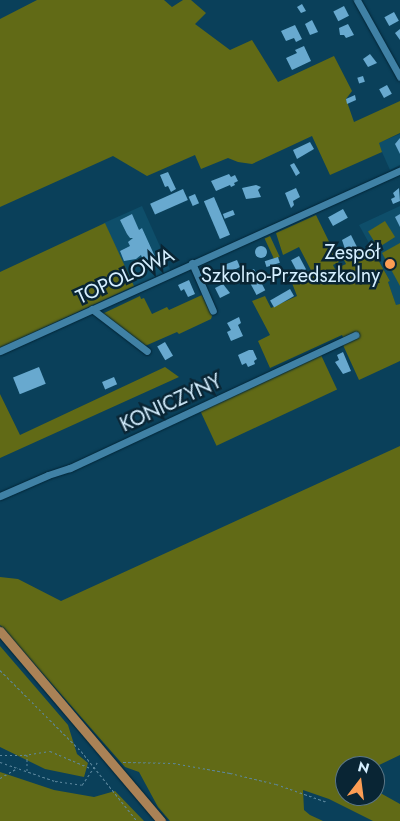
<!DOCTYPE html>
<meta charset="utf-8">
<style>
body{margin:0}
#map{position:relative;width:400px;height:821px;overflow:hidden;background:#0a405a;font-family:Jost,sans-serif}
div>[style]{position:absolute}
.built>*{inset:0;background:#0e4e6a;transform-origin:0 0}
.green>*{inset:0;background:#616a16;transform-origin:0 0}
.building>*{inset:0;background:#68a9cf;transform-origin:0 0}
.round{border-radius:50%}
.path>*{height:1px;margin-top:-0.5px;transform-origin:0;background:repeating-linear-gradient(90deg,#5d889e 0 2.5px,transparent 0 5px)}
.roads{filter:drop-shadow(0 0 1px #022537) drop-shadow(0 0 1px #022537)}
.minor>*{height:7px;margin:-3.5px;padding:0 3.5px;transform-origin:3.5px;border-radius:3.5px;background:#4081a5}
.major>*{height:9px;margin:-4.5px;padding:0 4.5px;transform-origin:4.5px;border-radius:4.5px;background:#aa8256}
.dots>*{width:14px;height:14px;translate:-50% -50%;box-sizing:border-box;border:2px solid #092534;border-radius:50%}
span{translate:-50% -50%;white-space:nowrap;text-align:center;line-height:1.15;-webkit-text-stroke:5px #092534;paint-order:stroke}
.poi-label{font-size:20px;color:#d5efff}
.right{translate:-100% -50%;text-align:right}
.street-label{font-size:20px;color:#d5efff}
.north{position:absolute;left:335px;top:756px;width:50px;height:50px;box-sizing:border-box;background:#092534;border:1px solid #5b7685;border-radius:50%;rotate:15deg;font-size:14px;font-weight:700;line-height:20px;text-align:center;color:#d5efff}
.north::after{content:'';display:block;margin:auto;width:18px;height:22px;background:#fc9d54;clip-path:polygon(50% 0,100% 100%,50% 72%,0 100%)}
</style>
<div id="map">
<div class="built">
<i style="clip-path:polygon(400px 134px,400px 165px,390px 170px,378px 143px)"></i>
<i style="left:142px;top:206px;width:70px;height:41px;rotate:66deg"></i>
<i style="clip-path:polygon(400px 206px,400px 304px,396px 306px,388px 282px,390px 281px,359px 225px)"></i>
</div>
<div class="green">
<i style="clip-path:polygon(37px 0,164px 0,172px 7px,183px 0,191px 0,206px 13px,195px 24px,230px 50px,252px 40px,278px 82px,334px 56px,352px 91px,346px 99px,354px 122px,400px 101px,400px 133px,379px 143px,382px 152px,330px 175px,312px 136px,252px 164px,238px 162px,228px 158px,201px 169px,195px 155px,147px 176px,113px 156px,0 207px,0 19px)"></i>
<i style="clip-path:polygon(316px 215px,339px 262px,333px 265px,335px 269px,346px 264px,344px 260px,371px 247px,390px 281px,388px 282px,396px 305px,400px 304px,400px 361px,359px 380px,343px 345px,346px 343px,342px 335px,270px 368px,258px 341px,270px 335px,252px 301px,265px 296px,271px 308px,297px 296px,292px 283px,313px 274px,299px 247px,283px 255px,276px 233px)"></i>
<i style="left:385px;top:221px;width:19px;height:20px;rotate:58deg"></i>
<i style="clip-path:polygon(105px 223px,134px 286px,0 348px,0 272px)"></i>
<i style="left:270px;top:236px;width:23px;height:6px;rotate:65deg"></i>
<i style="clip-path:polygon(400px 243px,400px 286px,382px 253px)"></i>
<i style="clip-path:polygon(202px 295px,212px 316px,211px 319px,179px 334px,177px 332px,145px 346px,102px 314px,140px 296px,141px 299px,144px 298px,152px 314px,167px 307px,169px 310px)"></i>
<i style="left:321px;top:355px;width:38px;height:133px;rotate:65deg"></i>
<i style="clip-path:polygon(165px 367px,179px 377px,0 458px,0 394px,20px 435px)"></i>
<i style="clip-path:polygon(400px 446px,400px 755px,375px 767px,345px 766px,345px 796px,375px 796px,375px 790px,400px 804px,400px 821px,373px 821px,329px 799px,303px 790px,304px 810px,310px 815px,323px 821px,170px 821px,158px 807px,139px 772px,125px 767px,0 625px,0 577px,18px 579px,61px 601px)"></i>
<i style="clip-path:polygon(0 646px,68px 725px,77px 754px,88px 763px,84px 777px,45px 769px,0 747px)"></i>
<i style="clip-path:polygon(0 772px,54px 790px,94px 797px,115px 791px,144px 821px,0 821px)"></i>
</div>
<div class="building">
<i style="clip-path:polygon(302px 4px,306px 11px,301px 13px,297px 7px)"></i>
<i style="left:344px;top:6px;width:11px;height:12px;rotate:63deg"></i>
<i style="left:394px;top:12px;width:10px;height:11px;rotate:61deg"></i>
<i style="clip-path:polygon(312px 20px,318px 32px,310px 35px,305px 24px)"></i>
<i style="clip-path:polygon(348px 24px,354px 35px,346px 38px,344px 35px,340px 35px,339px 28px)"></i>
<i style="clip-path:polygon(295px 25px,302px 39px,296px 42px,294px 38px,286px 41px,281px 31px)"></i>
<i style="clip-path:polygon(400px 29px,400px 40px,395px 33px)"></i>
<i style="clip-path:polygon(304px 46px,311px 61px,292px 70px,286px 58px,297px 53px,295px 50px)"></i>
<i style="clip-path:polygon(370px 54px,377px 63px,368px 67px,363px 59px)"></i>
<i style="left:363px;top:76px;width:6px;height:6px;rotate:72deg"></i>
<i style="left:387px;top:85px;width:10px;height:9px;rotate:61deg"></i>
<i style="clip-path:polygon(355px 95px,356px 100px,347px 104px,346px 99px)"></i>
<i style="clip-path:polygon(400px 138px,400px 154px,395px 144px)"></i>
<i style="clip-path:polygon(310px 142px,314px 149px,297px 159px,293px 150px)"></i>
<i style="clip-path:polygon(294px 163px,300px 173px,296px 176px,290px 165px)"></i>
<i style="clip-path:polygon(168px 172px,176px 189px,171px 192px,168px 186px,165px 187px,160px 175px)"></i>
<i style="clip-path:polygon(229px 174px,231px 177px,235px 175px,238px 181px,234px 183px,235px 185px,231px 187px,230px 185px,216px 191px,211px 181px)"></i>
<i style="clip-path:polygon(256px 185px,261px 187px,258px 190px,261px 197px,246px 199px,242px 188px)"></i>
<i style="clip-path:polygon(296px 188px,300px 197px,293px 201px,294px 205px,291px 208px,285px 193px)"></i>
<i style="clip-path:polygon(399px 188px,400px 201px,393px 204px,391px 199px,395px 197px,393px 193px)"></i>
<i style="left:183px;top:189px;width:12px;height:36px;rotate:66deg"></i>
<i style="left:195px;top:194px;width:10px;height:7px;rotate:66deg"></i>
<i style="left:214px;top:197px;width:41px;height:11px;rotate:67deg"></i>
<i style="left:343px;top:209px;width:10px;height:17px;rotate:61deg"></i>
<i style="left:233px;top:210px;width:5px;height:11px;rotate:68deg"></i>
<i style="clip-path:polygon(132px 214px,139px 230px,142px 228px,157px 261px,145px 266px,141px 255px,136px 259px,124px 261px,120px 251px,130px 246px,128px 242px,133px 238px,130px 238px,127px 234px,120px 220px)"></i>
<i style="clip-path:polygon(400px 214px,400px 227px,395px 217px)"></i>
<i style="clip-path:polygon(351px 235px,357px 247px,346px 252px,342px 240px)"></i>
<i class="round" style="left:255px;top:246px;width:12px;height:12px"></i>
<i style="left:299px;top:256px;width:15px;height:9px;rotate:62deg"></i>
<i style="left:278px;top:257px;width:6px;height:14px;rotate:72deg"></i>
<i style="clip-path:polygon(237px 260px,240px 267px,228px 273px,224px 265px)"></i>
<i style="left:254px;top:269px;width:24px;height:10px;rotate:62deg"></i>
<i style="clip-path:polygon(189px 280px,195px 294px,188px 297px,184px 289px,181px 291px,178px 285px)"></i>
<i style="clip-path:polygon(223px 284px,230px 293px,220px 298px,215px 288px)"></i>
<i style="left:290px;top:289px;width:8px;height:23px;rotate:60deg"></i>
<i style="clip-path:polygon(239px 317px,241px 323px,238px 325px,243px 336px,231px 341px,227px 332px,231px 330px,227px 323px)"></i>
<i style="left:165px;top:342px;width:16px;height:9px;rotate:60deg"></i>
<i style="clip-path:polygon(249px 350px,253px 350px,257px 359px,254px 361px,255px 364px,248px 367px,246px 363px,242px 365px,238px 355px)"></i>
<i style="clip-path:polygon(343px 352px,351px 371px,343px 374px,335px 362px,339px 360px,337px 355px)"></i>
<i style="left:39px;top:367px;width:18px;height:28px;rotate:68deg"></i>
<i style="left:114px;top:377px;width:8px;height:13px;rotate:67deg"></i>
</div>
<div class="path">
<i style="left:0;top:670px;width:115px;rotate:45deg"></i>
<i style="left:81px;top:751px;width:90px;rotate:51.3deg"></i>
<i style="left:0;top:755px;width:24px"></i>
<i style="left:24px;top:755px;width:26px;rotate:-9deg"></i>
<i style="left:50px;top:751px;width:43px;rotate:23deg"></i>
<i style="left:0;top:762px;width:58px;rotate:19.1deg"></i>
<i style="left:55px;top:781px;width:27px;rotate:8deg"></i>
<i style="left:82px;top:785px;width:30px;rotate:-56deg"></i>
<i style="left:123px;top:762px;width:50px;rotate:1.1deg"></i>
<i style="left:173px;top:763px;width:58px;rotate:10deg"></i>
<i style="left:230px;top:773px;width:47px;rotate:13.4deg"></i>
<i style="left:276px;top:784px;width:54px;rotate:19.4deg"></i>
<i style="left:27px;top:771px;width:16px;rotate:-90deg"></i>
<i style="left:0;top:778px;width:20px;rotate:-30deg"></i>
</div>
<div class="roads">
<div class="minor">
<i style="left:357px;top:0;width:88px;rotate:60.8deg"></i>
<i style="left:192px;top:263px;width:52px;rotate:66.4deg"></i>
<i style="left:92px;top:309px;width:69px;rotate:37.4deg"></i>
<i style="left:0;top:351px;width:439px;rotate:-24.3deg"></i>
<i style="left:0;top:496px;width:52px;rotate:-23.6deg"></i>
<i style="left:48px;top:475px;width:23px;rotate:-18deg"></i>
<i style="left:70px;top:468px;width:315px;rotate:-25deg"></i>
</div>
<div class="major">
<i style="left:0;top:631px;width:249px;rotate:49.7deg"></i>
</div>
</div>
<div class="dots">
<i style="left:390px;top:264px;background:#fc9d54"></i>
</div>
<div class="poi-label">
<span class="right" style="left:380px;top:264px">Zespół<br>Szkolno-Przedszkolny</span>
</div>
<div class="street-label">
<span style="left:125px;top:276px;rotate:-25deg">TOPOLOWA</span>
<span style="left:171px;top:403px;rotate:-25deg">KONICZYNY</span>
</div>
<div class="north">N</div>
</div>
